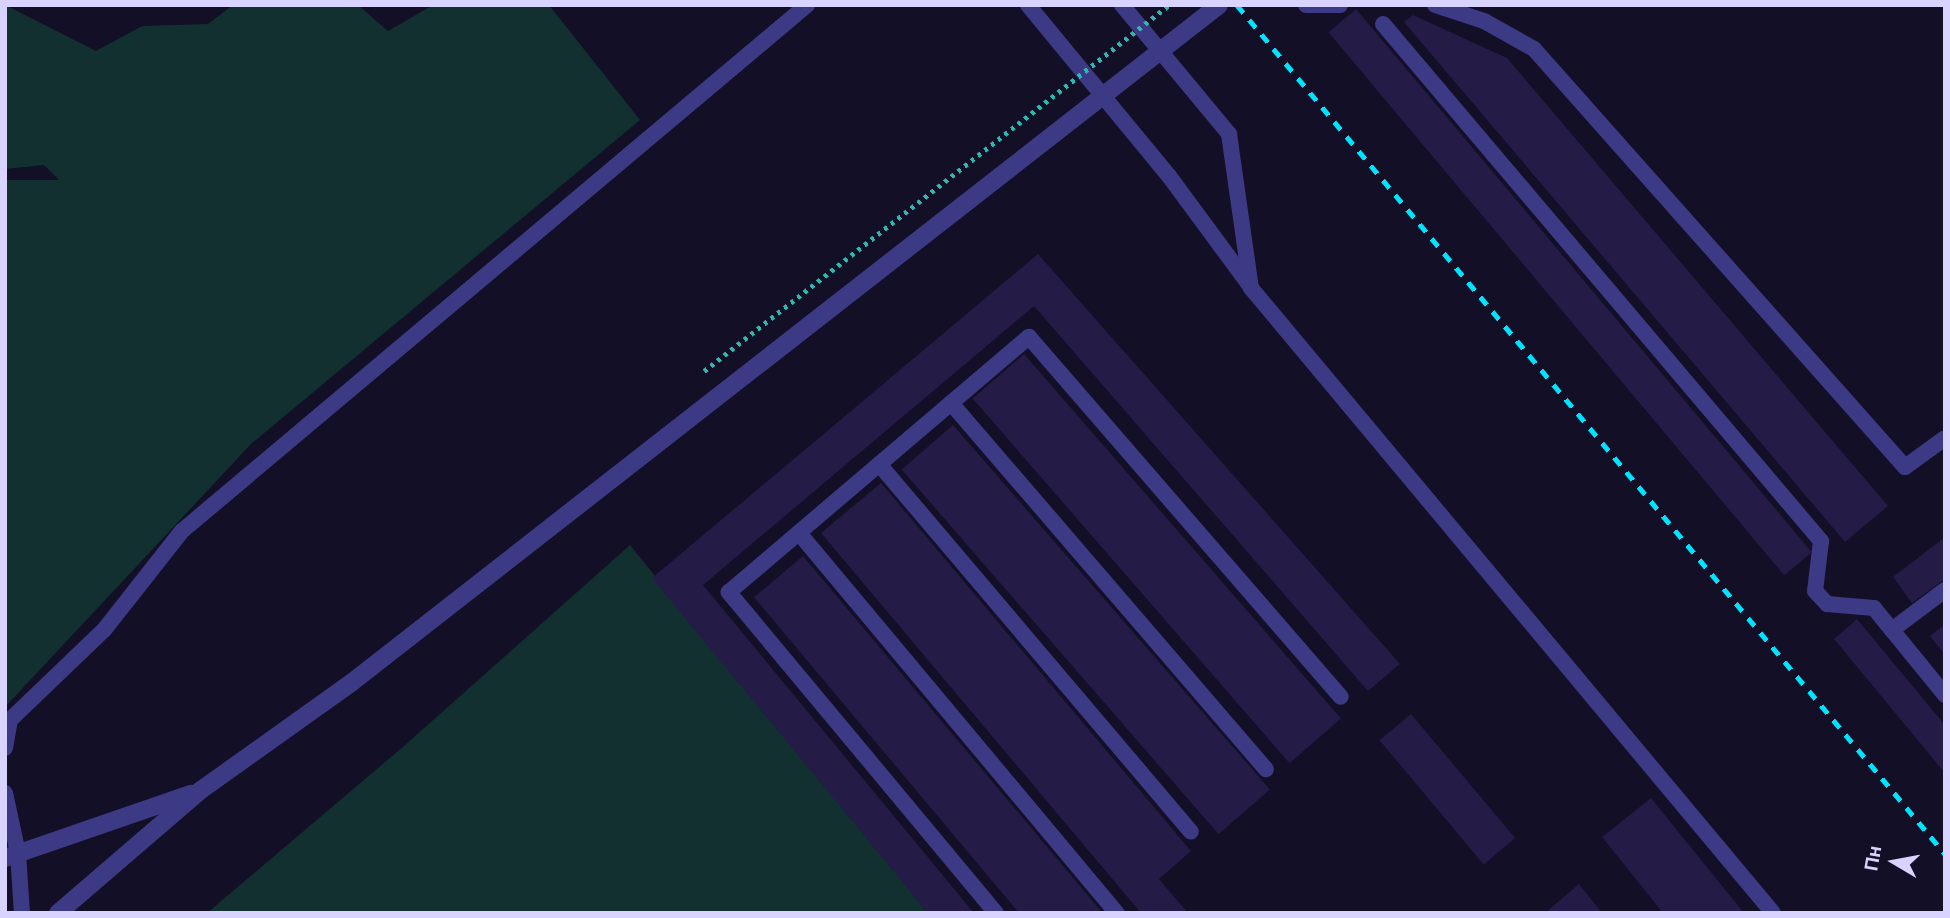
<!DOCTYPE html>
<meta charset="utf-8">
<style>
body{margin:0}
#map{position:relative;width:1950px;height:918px;overflow:hidden;background:#130f26;font-family:"Work Sans",sans-serif}
div>[style]{position:absolute}
.green>*{inset:0;background:#12302f}
.building>*{inset:0;background:#241b47;transform-origin:0 0}
.service>*{height:16px;margin:-8px;padding:0 8px;transform-origin:8px;border-radius:8px;background:#3d3a85}
.tertiary>*{height:18px;margin:-9px;padding:0 9px;transform-origin:9px;border-radius:9px;background:#3d3a85}
.rail>*{height:5px;margin-top:-2.5px;transform-origin:0;background:repeating-linear-gradient(90deg,#00e5ff 0 10px,transparent 0 19px)}
.path-bridge>*{height:4.5px;margin-top:-2.25px;transform-origin:0;background:repeating-linear-gradient(90deg,#2fb8b0 0 3.5px,transparent 0 8.5px)}
.tertiary-bridge>*{height:18px;margin:-9px;padding:0 9px;transform-origin:9px;border-radius:9px;background:#3d3a85}
span{translate:-50% -50%;white-space:nowrap;text-align:center;line-height:1.15;-webkit-text-stroke:7px #130f26;paint-order:stroke}
.frame{position:absolute;inset:0;border:7px solid #d9d4ff;pointer-events:none}
.north{position:absolute;left:1859px;top:827px;width:70px;height:70px;-webkit-text-stroke:5px #130f26;paint-order:stroke;rotate:280deg;font-size:19px;font-weight:700;line-height:28px;text-align:center;color:#d9d4ff}
.north::after{content:'';display:block;margin:auto;width:24px;height:32px;background:#d9d4ff;clip-path:polygon(50% 0,100% 100%,50% 72%,0 100%)}
</style>
<div id="map">
<div class="green">
<i style="clip-path:polygon(5px 5px,96px 51px,142px 26px,208px 24px,233px 5px,358px 5px,388px 31px,433px 5px,549px 5px,640px 120px,251px 444px,5px 707px,5px 180px,59px 180px,44px 165px,5px 169px)"></i>
<i style="clip-path:polygon(630px 545px,928px 913px,207px 913px,404px 746px)"></i>
</div>
<div class="building">
<i style="left:1356px;top:9px;width:709px;height:36px;rotate:50deg"></i>
<i style="clip-path:polygon(1413px 15px,1507px 58px,1888px 506px,1845px 542px,1404px 22px)"></i>
<i style="clip-path:polygon(1038px 254px,1400px 664px,1368px 691px,1034px 306px,703px 585px,974px 913px,928px 913px,652px 578px)"></i>
<i style="left:1024px;top:354px;width:483px;height:68px;rotate:49deg"></i>
<i style="left:953px;top:425px;width:483px;height:68px;rotate:49deg"></i>
<i style="clip-path:polygon(881px 483px,1191px 851px,1159px 879px,1188px 913px,1141px 913px,821px 533px)"></i>
<i style="clip-path:polygon(1945px 537px,1945px 579px,1912px 603px,1893px 577px)"></i>
<i style="left:803px;top:556px;width:468px;height:64px;rotate:50deg"></i>
<i style="clip-path:polygon(1857px 619px,1945px 725px,1945px 773px,1834px 639px)"></i>
<i style="clip-path:polygon(1945px 624px,1945px 655px,1930px 636px)"></i>
<i style="left:1411px;top:714px;width:162px;height:41px;rotate:50deg"></i>
<i style="clip-path:polygon(1651px 798px,1744px 913px,1663px 913px,1602px 837px)"></i>
<i style="clip-path:polygon(1579px 884px,1602px 913px,1545px 913px)"></i>
</div>
<div class="service">
<i style="left:1028px;top:5px;width:222px;rotate:50.5deg"></i>
<i style="left:1169px;top:176px;width:137px;rotate:53.6deg"></i>
<i style="left:1122px;top:5px;width:168px;rotate:50.3deg"></i>
<i style="left:1229px;top:134px;width:156px;rotate:81.9deg"></i>
<i style="left:1251px;top:288px;width:814px;rotate:50.13deg"></i>
<i style="left:1306px;top:5px;width:34px"></i>
<i style="left:1435px;top:5px;width:52px;rotate:18.1deg"></i>
<i style="left:1484px;top:21px;width:57px;rotate:29.2deg"></i>
<i style="left:1534px;top:49px;width:559px;rotate:48.41deg"></i>
<i style="left:1905px;top:467px;width:49px;rotate:-35.9deg"></i>
<i style="left:1383px;top:24px;width:678px;rotate:49.73deg"></i>
<i style="left:1821px;top:541px;width:50px;rotate:96.8deg"></i>
<i style="left:1815px;top:591px;width:18px;rotate:47deg"></i>
<i style="left:1827px;top:604px;width:47px;rotate:4.9deg"></i>
<i style="left:1874px;top:608px;width:28px;rotate:51deg"></i>
<i style="left:951px;top:403px;width:483px;rotate:49.3deg"></i>
<i style="left:879px;top:464px;width:482px;rotate:49.7deg"></i>
<i style="left:799px;top:533px;width:496px;rotate:50.1deg"></i>
<i style="left:1945px;top:590px;width:66px;rotate:143deg"></i>
<i style="left:1892px;top:630px;width:84px;rotate:50.8deg"></i>
<i style="left:5px;top:748px;width:28px;rotate:-80deg"></i>
<i style="left:10px;top:720px;width:130px;rotate:-43.8deg"></i>
<i style="left:104px;top:630px;width:126px;rotate:-51.8deg"></i>
<i style="left:182px;top:531px;width:817px;rotate:-40.08deg"></i>
<i style="left:5px;top:793px;width:61px;rotate:77.8deg"></i>
<i style="left:18px;top:853px;width:60px;rotate:86.2deg"></i>
<i style="left:996px;top:913px;width:418px;rotate:-129.8deg"></i>
<i style="left:729px;top:592px;width:394px;rotate:-40.4deg"></i>
<i style="left:1029px;top:337px;width:476px;rotate:49.1deg"></i>
</div>
<div class="tertiary">
<i style="left:5px;top:858px;width:197px;rotate:-19deg"></i>
<i style="left:58px;top:913px;width:189px;rotate:-40.7deg"></i>
<i style="left:201px;top:790px;width:184px;rotate:-35.5deg"></i>
</div>
<div class="rail">
<i style="left:1237px;top:5px;width:1105px;rotate:50.17deg"></i>
</div>
<div class="path-bridge">
<i style="left:704px;top:371px;width:592px;rotate:-38.21deg"></i>
</div>
<div class="tertiary-bridge">
<i style="left:351px;top:683px;width:1101px;rotate:-37.99deg"></i>
</div>
<div class="frame"></div>
<div class="north">Пн</div>
</div>
